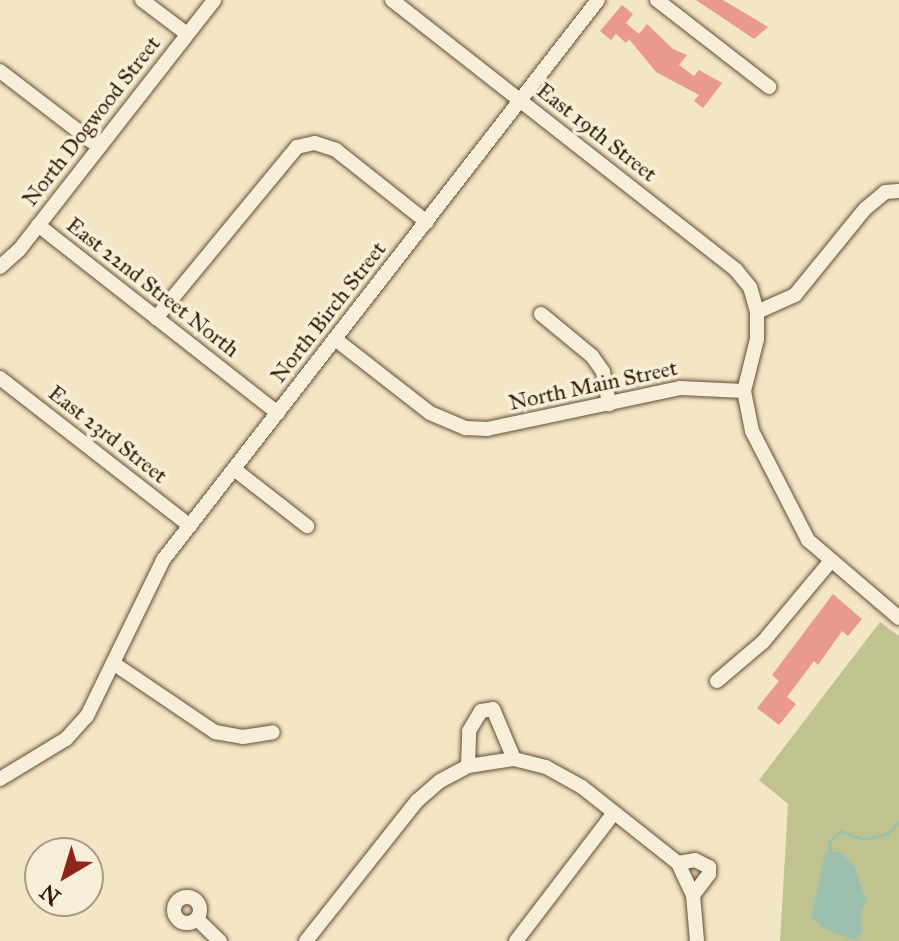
<!DOCTYPE html>
<style>
body{margin:0}
#map{position:relative;width:899px;height:941px;overflow:hidden;background:#f3e6c4;font-family:"IM FELL Great Primer",serif}
div>[style]{position:absolute}
.green>*{inset:0;background:#c0c390}
.water>*{inset:0;background:#9dc0ae}
.stream>*{height:3px;margin:-1.5px;padding:0 1.5px;transform-origin:1.5px;border-radius:1.5px;background:#9dc0ae}
.building>*{inset:0;background:#e9998f}
.roads{filter:drop-shadow(0 0 2px #624e35) drop-shadow(0 0 2px #624e35)}
.minor>*{height:14px;margin:-7px;padding:0 7px;transform-origin:7px;border-radius:7px;background:#f7efd9}
.minor>.ring{margin:-7px;padding:0;box-sizing:content-box;background:none;border:14px solid #f7efd9;border-radius:50%}
span{translate:-50% -50%;white-space:nowrap;text-align:center;line-height:1.15;-webkit-text-stroke:7px #f7efd9;paint-order:stroke}
.street-label{font-size:22px;color:#321b05}
.north{position:absolute;left:24px;top:837px;width:80px;height:80px;box-sizing:border-box;background:#f7efd9;border:2px solid #a89a84;border-radius:50%;rotate:218deg;font-size:22px;font-weight:700;line-height:32px;text-align:center;color:#321b05}
.north::after{content:'';display:block;margin:auto;width:28px;height:36px;background:#8f2418;clip-path:polygon(50% 0,100% 100%,50% 72%,0 100%)}
</style>
<div id="map">
<div class="green">
<i style="clip-path:polygon(880px 622px,899px 636px,899px 941px,780px 941px,788px 804px,759px 780px)"></i>
</div>
<div class="water">
<i style="clip-path:polygon(839px 851px,854px 865px,867px 903px,861px 910px,863px 932px,855px 941px,823px 928px,811px 917px,825px 853px)"></i>
</div>
<div class="stream">
<i style="left:830px;top:850px;width:8px;rotate:-97deg"></i>
<i style="left:829px;top:842px;width:16px;rotate:-45deg"></i>
<i style="left:840px;top:831px;width:24px;rotate:19deg"></i>
<i style="left:863px;top:839px;width:25px;rotate:-12deg"></i>
<i style="left:887px;top:834px;width:17px;rotate:-45deg"></i>
</div>
<div class="building">
<i style="clip-path:polygon(696px 0,723px 0,768px 27px,754px 39px)"></i>
<i style="clip-path:polygon(622px 5px,633px 14px,626px 23px,639px 34px,647px 24px,673px 49px,687px 55px,679px 65px,694px 76px,699px 70px,722px 83px,703px 108px,694px 101px,699px 95px,656px 72px,629px 39px,626px 43px,616px 34px,611px 40px,600px 31px)"></i>
<i style="clip-path:polygon(833px 594px,862px 619px,848px 636px,842px 631px,818px 665px,814px 661px,787px 697px,796px 704px,779px 725px,757px 708px,779px 681px,772px 675px)"></i>
</div>
<div class="roads">
<div class="minor">
<i style="left:142px;top:0;width:56px;rotate:37.1deg"></i>
<i style="left:392px;top:0;width:437px;rotate:38.1deg"></i>
<i style="left:736px;top:270px;width:22px;rotate:51deg"></i>
<i style="left:750px;top:287px;width:26px;rotate:74deg"></i>
<i style="left:757px;top:312px;width:27px;rotate:90deg"></i>
<i style="left:757px;top:339px;width:54px;rotate:104deg"></i>
<i style="left:744px;top:391px;width:41px;rotate:78.7deg"></i>
<i style="left:752px;top:431px;width:123px;rotate:62.8deg"></i>
<i style="left:808px;top:540px;width:120px;rotate:40.6deg"></i>
<i style="left:657px;top:0;width:142px;rotate:37.8deg"></i>
<i style="left:0;top:71px;width:125px;rotate:37.5deg"></i>
<i style="left:38px;top:225px;width:305px;rotate:38.1deg"></i>
<i style="left:0;top:267px;width:25px;rotate:-42deg"></i>
<i style="left:19px;top:250px;width:317px;rotate:-52deg"></i>
<i style="left:757px;top:312px;width:42px;rotate:-24.1deg"></i>
<i style="left:795px;top:295px;width:111px;rotate:-50.9deg"></i>
<i style="left:865px;top:209px;width:26px;rotate:-40deg"></i>
<i style="left:885px;top:192px;width:14px;rotate:-4deg"></i>
<i style="left:541px;top:314px;width:66px;rotate:39.5deg"></i>
<i style="left:592px;top:356px;width:19px;rotate:55deg"></i>
<i style="left:603px;top:372px;width:33px;rotate:79deg"></i>
<i style="left:156px;top:318px;width:222px;rotate:-50.5deg"></i>
<i style="left:297px;top:147px;width:18px;rotate:-13deg"></i>
<i style="left:315px;top:143px;width:22px;rotate:18deg"></i>
<i style="left:336px;top:150px;width:116px;rotate:38.4deg"></i>
<i style="left:335px;top:339px;width:120px;rotate:37.9deg"></i>
<i style="left:430px;top:413px;width:39px;rotate:23deg"></i>
<i style="left:466px;top:428px;width:21px;rotate:3deg"></i>
<i style="left:487px;top:429px;width:197px;rotate:-12deg"></i>
<i style="left:680px;top:388px;width:64px;rotate:2.7deg"></i>
<i style="left:0;top:378px;width:241px;rotate:37.9deg"></i>
<i style="left:234px;top:469px;width:93px;rotate:38deg"></i>
<i style="left:116px;top:665px;width:120px;rotate:34.1deg"></i>
<i style="left:215px;top:732px;width:28px;rotate:10deg"></i>
<i style="left:243px;top:737px;width:30px;rotate:-9deg"></i>
<i style="left:717px;top:681px;width:60px;rotate:-40.3deg"></i>
<i style="left:763px;top:642px;width:103px;rotate:-50.1deg"></i>
<i style="left:468px;top:766px;width:35px;rotate:-88deg"></i>
<i style="left:469px;top:731px;width:23px;rotate:-59deg"></i>
<i style="left:481px;top:711px;width:12px;rotate:-9deg"></i>
<i style="left:493px;top:709px;width:54px;rotate:67.2deg"></i>
<i style="left:0;top:779px;width:77px;rotate:-31.2deg"></i>
<i style="left:66px;top:739px;width:31px;rotate:-48deg"></i>
<i style="left:87px;top:716px;width:174px;rotate:-64deg"></i>
<i style="left:163px;top:560px;width:709px;rotate:-52.16deg"></i>
<i style="left:678px;top:863px;width:17px;rotate:-10deg"></i>
<i style="left:695px;top:860px;width:16px;rotate:27deg"></i>
<i style="left:709px;top:867px;width:7px;rotate:90deg"></i>
<i style="left:709px;top:874px;width:26px;rotate:127deg"></i>
<i class="ring" style="left:174px;top:897px;width:12px;height:12px"></i>
<i style="left:197px;top:919px;width:32px;rotate:44deg"></i>
<i style="left:306px;top:941px;width:179px;rotate:-51.6deg"></i>
<i style="left:417px;top:801px;width:30px;rotate:-41deg"></i>
<i style="left:440px;top:781px;width:32px;rotate:-28deg"></i>
<i style="left:468px;top:766px;width:47px;rotate:-8.7deg"></i>
<i style="left:514px;top:759px;width:33px;rotate:14deg"></i>
<i style="left:546px;top:767px;width:41px;rotate:29.1deg"></i>
<i style="left:582px;top:787px;width:122px;rotate:38.4deg"></i>
<i style="left:678px;top:863px;width:35px;rotate:65deg"></i>
<i style="left:693px;top:895px;width:46px;rotate:85deg"></i>
<i style="left:516px;top:941px;width:161px;rotate:-52.6deg"></i>
</div>
</div>
<div class="street-label">
<span style="left:91px;top:121px;rotate:-52deg">North Dogwood Street</span>
<span style="left:597px;top:132px;rotate:38deg">East 19th Street</span>
<span style="left:153px;top:287px;rotate:38deg">East 22nd Street North</span>
<span style="left:328px;top:312px;rotate:-52deg">North Birch Street</span>
<span style="left:593px;top:385px;rotate:-12deg">North Main Street</span>
<span style="left:108px;top:434px;rotate:38deg">East 23rd Street</span>
</div>
<div class="north">N</div>
</div>
